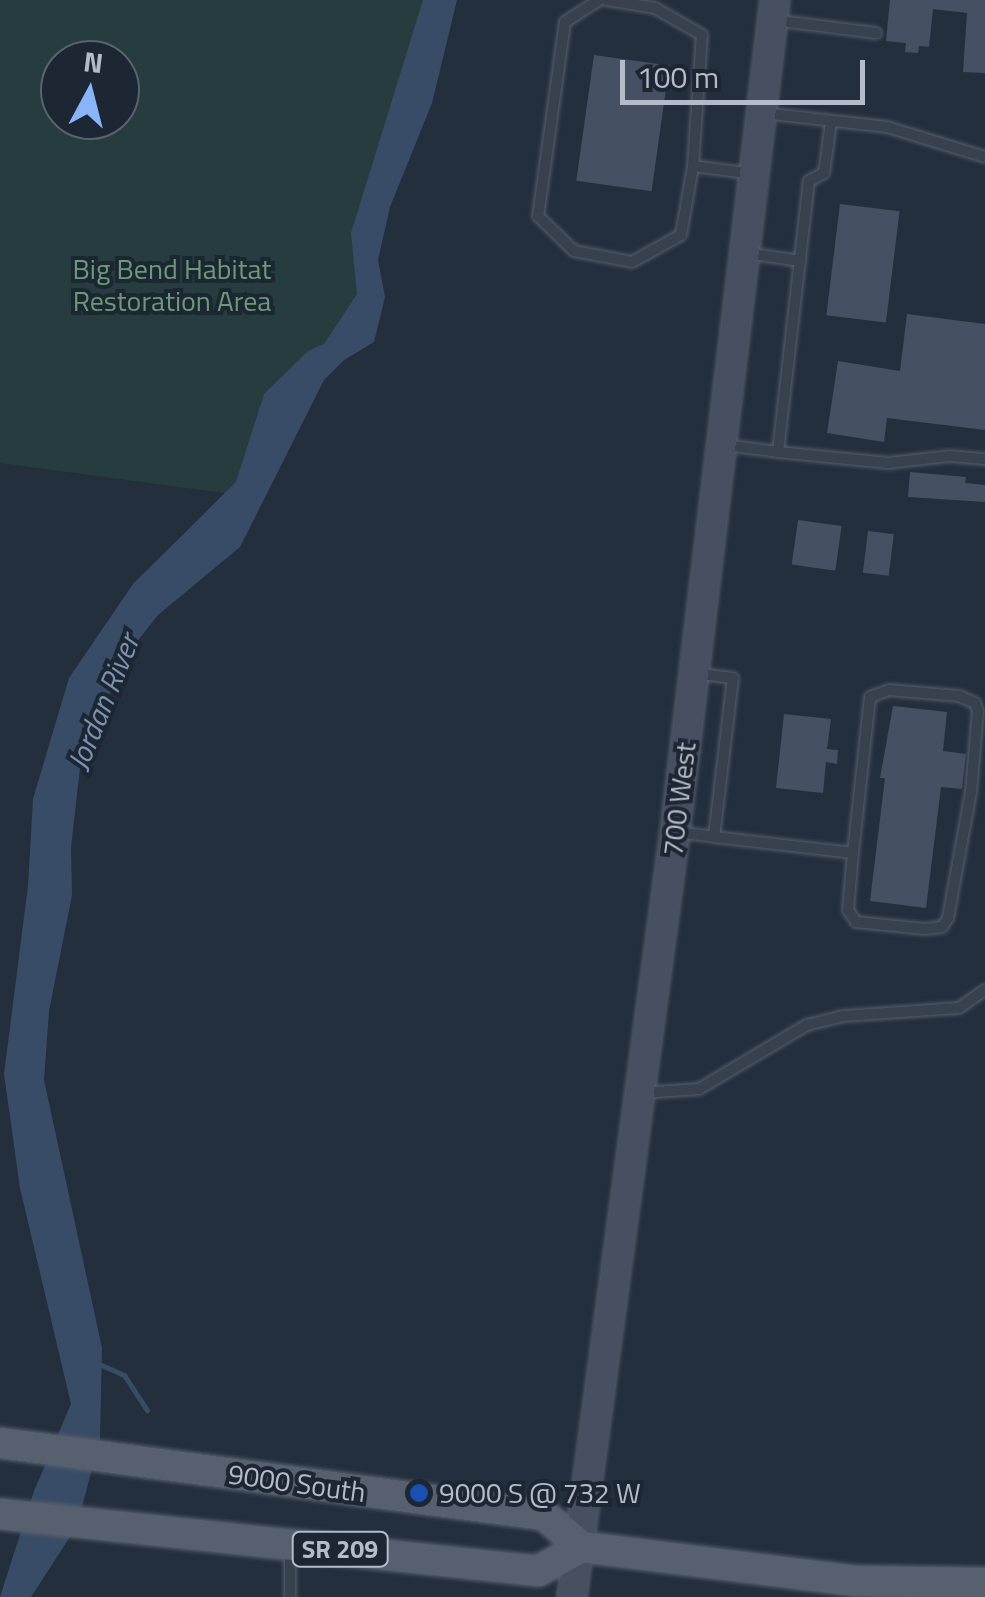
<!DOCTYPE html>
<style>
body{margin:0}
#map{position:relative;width:985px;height:1597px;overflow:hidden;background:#242f3e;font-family:"Titillium Web",sans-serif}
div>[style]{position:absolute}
.green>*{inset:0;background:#263c3f}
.water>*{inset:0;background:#394c67}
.stream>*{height:5px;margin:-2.5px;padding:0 2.5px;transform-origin:2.5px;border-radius:2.5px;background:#394c67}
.building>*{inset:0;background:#455162;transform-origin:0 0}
.roads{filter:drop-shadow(0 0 2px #565f6c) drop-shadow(0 0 2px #565f6c)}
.lane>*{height:10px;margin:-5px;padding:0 5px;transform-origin:5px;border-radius:5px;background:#38414e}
.secondary>*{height:28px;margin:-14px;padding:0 14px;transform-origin:14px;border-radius:14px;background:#465061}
.primary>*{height:30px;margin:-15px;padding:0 15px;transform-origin:15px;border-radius:15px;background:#56606e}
.dots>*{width:28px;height:28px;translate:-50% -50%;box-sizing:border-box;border:5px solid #1d2633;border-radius:50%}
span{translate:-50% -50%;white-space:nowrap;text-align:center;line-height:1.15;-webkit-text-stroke:8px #1d2633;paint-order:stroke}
.shield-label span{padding:2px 8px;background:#1d2633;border:2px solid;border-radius:8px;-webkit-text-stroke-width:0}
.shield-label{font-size:25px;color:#b4bcc9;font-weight:700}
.park-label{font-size:28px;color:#6b9a76}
.street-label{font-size:28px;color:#b4bcc9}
.poi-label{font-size:28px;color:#b4bcc9}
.left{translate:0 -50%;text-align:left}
.water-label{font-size:30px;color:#7c92b1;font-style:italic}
.north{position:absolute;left:40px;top:40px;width:100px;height:100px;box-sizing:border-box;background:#1d2633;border:2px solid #59626f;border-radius:50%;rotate:7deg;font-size:28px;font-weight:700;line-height:40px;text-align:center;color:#b4bcc9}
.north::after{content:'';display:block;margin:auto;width:35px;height:45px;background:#8ab4f8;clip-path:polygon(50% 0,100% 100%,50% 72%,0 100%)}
.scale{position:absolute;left:620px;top:60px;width:245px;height:45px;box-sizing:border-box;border:5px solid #b4bcc9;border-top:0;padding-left:12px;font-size:30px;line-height:35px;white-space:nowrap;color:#b4bcc9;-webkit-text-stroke:8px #1d2633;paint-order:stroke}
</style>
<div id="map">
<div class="green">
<i style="clip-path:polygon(evenodd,0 0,432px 0,357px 321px,239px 495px,0 463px,0 0,60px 60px,120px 60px,120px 120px,60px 120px,60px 60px)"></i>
</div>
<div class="water">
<i style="clip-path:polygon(423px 0,457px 0,432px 103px,390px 207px,378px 260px,385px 297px,374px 342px,344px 360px,324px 380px,240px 547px,158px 615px,124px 658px,80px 768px,71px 847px,72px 895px,49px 1011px,44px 1080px,102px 1348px,100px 1438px,77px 1526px,31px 1597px,0 1597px,34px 1491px,71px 1404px,20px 1188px,4px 1074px,28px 886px,33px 799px,69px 678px,133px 584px,236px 482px,264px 394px,308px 351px,324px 344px,357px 294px,351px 233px)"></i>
</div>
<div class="stream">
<i style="left:97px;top:1363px;width:30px;rotate:24deg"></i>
<i style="left:124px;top:1375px;width:42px;rotate:56.7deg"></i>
</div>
<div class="building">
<i style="clip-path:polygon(890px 0,985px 0,985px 73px,963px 72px,967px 13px,933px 9px,929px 47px,919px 46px,918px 53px,905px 52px,906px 43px,886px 41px)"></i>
<i style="left:594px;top:55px;width:76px;height:127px;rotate:8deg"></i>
<i style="left:840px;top:204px;width:60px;height:112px;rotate:7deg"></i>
<i style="clip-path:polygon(907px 314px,985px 324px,985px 430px,887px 418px,884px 442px,827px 433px,838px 361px,900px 371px)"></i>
<i style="clip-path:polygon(910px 472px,966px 477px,965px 483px,985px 485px,985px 502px,908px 497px)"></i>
<i style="left:798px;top:520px;width:44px;height:45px;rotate:8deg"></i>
<i style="left:868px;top:531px;width:26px;height:42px;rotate:7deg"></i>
<i style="clip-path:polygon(893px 706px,947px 712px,943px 751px,966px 754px,962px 789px,941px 787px,926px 908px,870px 901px,885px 778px,880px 778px)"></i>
<i style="clip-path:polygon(784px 714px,831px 719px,827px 749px,838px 750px,837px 764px,826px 762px,823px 793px,776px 788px)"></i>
</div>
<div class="roads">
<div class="lane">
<i style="left:599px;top:0;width:40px;rotate:147.1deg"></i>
<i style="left:565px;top:22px;width:196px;rotate:97.9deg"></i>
<i style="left:538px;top:216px;width:50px;rotate:44.2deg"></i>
<i style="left:574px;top:251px;width:59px;rotate:10.7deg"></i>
<i style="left:632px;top:262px;width:56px;rotate:-28.9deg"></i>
<i style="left:681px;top:235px;width:70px;rotate:-80.1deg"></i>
<i style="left:693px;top:166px;width:131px;rotate:-86.1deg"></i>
<i style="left:702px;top:35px;width:54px;rotate:-150.1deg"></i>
<i style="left:655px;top:8px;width:50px;rotate:-170.7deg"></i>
<i style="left:773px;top:20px;width:104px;rotate:7.2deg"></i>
<i style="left:763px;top:113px;width:125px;rotate:6.4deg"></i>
<i style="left:887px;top:127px;width:102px;rotate:17deg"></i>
<i style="left:693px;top:166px;width:62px;rotate:7.5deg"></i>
<i style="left:746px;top:253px;width:55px;rotate:8.4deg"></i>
<i style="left:725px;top:445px;width:53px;rotate:7.5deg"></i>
<i style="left:778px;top:452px;width:273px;rotate:-83.5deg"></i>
<i style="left:809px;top:181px;width:17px;rotate:-28deg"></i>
<i style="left:824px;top:173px;width:51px;rotate:-82.2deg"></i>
<i style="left:778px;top:452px;width:111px;rotate:5.7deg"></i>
<i style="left:888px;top:463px;width:61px;rotate:-6.5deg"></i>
<i style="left:949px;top:456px;width:36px;rotate:5deg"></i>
<i style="left:676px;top:832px;width:38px;rotate:7deg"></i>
<i style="left:714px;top:837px;width:160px;rotate:-83.2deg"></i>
<i style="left:733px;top:678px;width:38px;rotate:-173deg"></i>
<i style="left:714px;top:837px;width:140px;rotate:6.6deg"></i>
<i style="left:853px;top:853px;width:57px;rotate:95deg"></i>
<i style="left:848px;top:910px;width:14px;rotate:56deg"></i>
<i style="left:856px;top:922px;width:69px;rotate:5.8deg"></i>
<i style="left:925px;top:929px;width:17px;rotate:-7deg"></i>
<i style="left:942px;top:927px;width:11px;rotate:-56deg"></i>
<i style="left:948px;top:918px;width:128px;rotate:-79.7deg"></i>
<i style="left:971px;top:792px;width:81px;rotate:-85.1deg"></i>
<i style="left:978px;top:711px;width:9px;rotate:-111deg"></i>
<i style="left:975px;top:703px;width:17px;rotate:-156deg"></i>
<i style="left:959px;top:696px;width:70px;rotate:-175.1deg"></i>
<i style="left:889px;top:690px;width:20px;rotate:160deg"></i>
<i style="left:870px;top:697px;width:157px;rotate:96.2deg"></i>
<i style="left:642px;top:1093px;width:57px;rotate:-4deg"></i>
<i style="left:699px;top:1089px;width:126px;rotate:-30.7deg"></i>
<i style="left:807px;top:1025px;width:38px;rotate:-14deg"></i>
<i style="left:844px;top:1016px;width:115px;rotate:-4deg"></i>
<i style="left:959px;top:1008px;width:32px;rotate:-35deg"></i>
<i style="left:290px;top:1597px;width:47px;rotate:-90deg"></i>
</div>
<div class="secondary">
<i style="left:572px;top:1597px;width:772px;rotate:-82.33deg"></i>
<i style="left:675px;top:832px;width:838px;rotate:-83.15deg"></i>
</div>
<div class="primary">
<i style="left:0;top:1443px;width:549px;rotate:7.54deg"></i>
<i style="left:544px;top:1515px;width:50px;rotate:40.1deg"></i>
<i style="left:582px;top:1547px;width:276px;rotate:7.1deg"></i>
<i style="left:856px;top:1581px;width:129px;rotate:0.9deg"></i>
<i style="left:0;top:1514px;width:541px;rotate:6.05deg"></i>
<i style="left:538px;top:1571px;width:50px;rotate:-28.6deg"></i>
</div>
</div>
<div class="dots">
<i style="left:419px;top:1493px;background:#1a4fb4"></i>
</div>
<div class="shield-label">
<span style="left:340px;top:1549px">SR 209</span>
</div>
<div class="park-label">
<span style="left:172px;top:285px">Big Bend Habitat<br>Restoration Area</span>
</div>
<div class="street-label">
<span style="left:679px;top:799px;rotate:-83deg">700 West</span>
<span style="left:297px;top:1483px;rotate:8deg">9000 South</span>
</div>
<div class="poi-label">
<span class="left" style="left:439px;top:1493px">9000 S @ 732 W</span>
</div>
<div class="water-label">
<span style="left:103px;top:702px;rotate:-68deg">Jordan River</span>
</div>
<div class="north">N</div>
<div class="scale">100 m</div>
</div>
